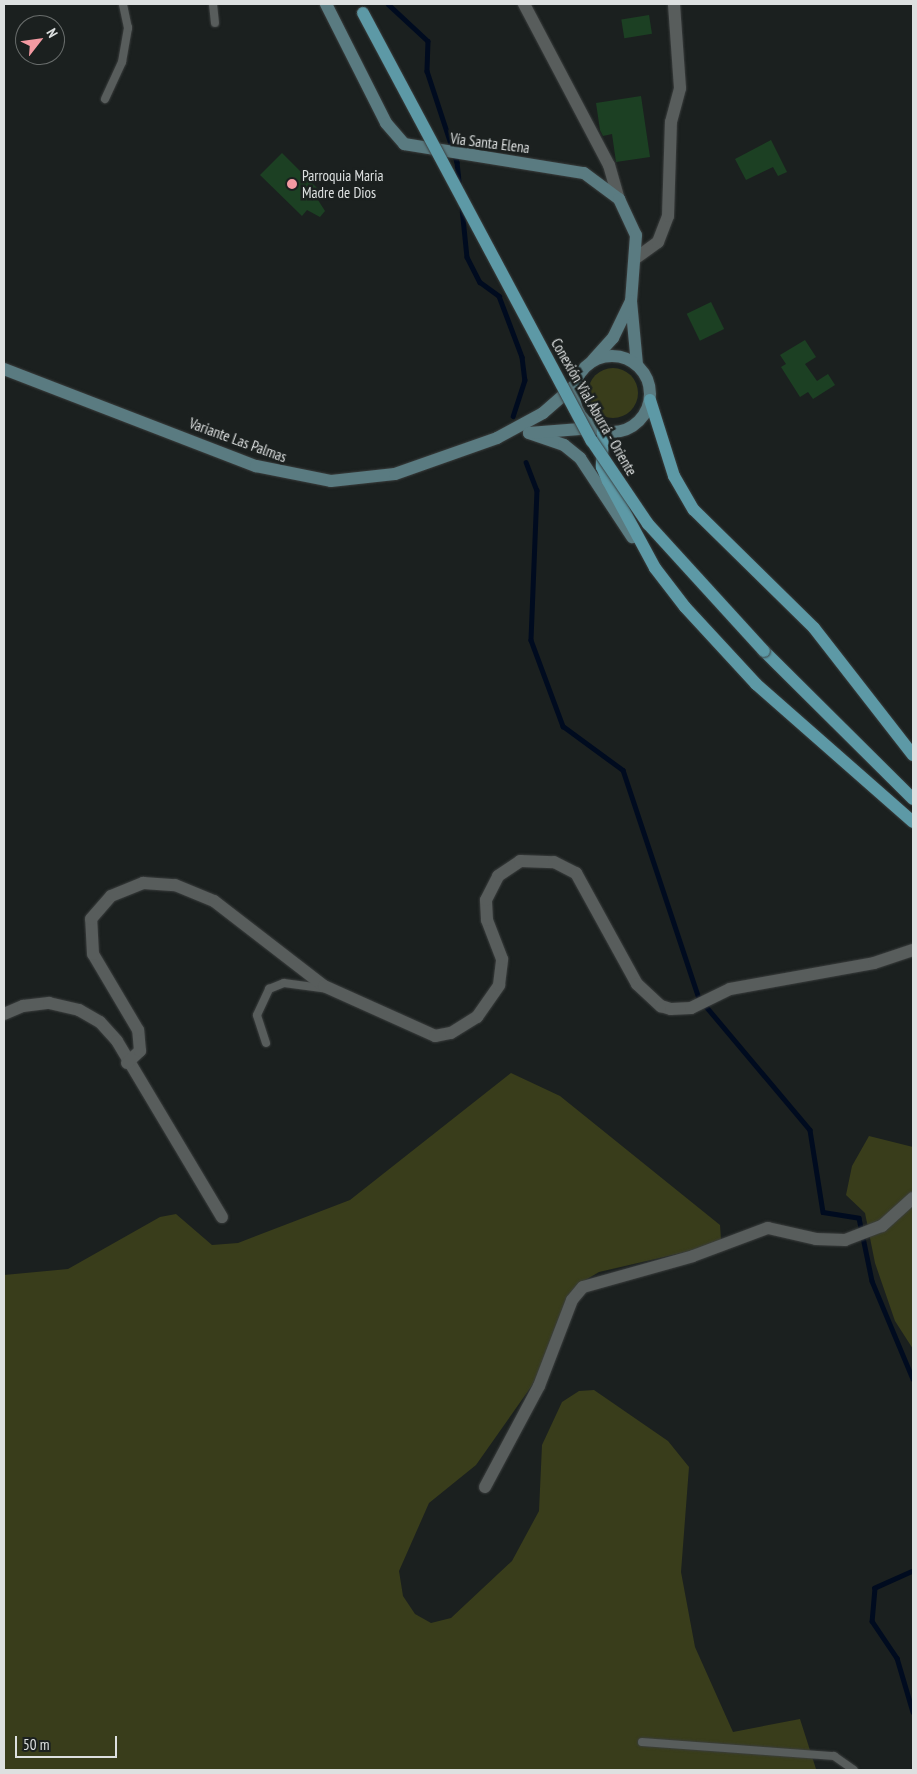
<!DOCTYPE html>
<meta charset="utf-8">
<style>
body{margin:0}
#map{position:relative;width:917px;height:1774px;overflow:hidden;background:#1b201f;font-family:"PT Sans Narrow",sans-serif}
div>[style]{position:absolute}
.green>*{inset:0;background:#393d1b}
.round{border-radius:50%}
.stream>*{height:4.5px;margin:-2.25px;padding:0 2.25px;transform-origin:2.25px;border-radius:2.25px;background:#000b1f}
.building>*{inset:0;background:#1c4023;transform-origin:0 0}
.roads{filter:drop-shadow(0 0 1px #3a3d3d) drop-shadow(0 0 1px #3a3d3d)}
.service>*{height:8px;margin:-4px;padding:0 4px;transform-origin:4px;border-radius:4px;background:#585d5c}
.minor>*{height:12px;margin:-6px;padding:0 6px;transform-origin:6px;border-radius:6px;background:#585d5c}
.secondary>*{height:12px;margin:-6px;padding:0 6px;transform-origin:6px;border-radius:6px;background:#5a7b81}
.secondary>.ring{margin:-6px;padding:0;box-sizing:content-box;background:none;border:12px solid #5a7b81;border-radius:50%}
.primary>*{height:12px;margin:-6px;padding:0 6px;transform-origin:6px;border-radius:6px;background:#5d99a6}
.bridges{filter:drop-shadow(0 0 1px #3a3d3d) drop-shadow(0 0 1px #3a3d3d)}
.primary-bridge>*{height:12px;margin:-6px;padding:0 6px;transform-origin:6px;border-radius:6px;background:#5d99a6}
.dots>*{width:14px;height:14px;translate:-50% -50%;box-sizing:border-box;border:2px solid #1b201f;border-radius:50%}
span{translate:-50% -50%;white-space:nowrap;text-align:center;line-height:1.15;-webkit-text-stroke:5px #1b201f;paint-order:stroke}
.street-label{font-size:15px;color:#dde0e0}
.poi-label{font-size:15px;color:#dde0e0}
.left{translate:0 -50%;text-align:left}
.frame{position:absolute;inset:0;border:5px solid #dde0e0;pointer-events:none}
.north{position:absolute;left:15px;top:15px;width:50px;height:50px;box-sizing:border-box;background:#1b201f;border:1px solid #696d6c;border-radius:50%;rotate:60deg;font-size:14px;font-weight:700;line-height:20px;text-align:center;color:#dde0e0}
.north::after{content:'';display:block;margin:auto;width:18px;height:22px;background:#f49aa2;clip-path:polygon(50% 0,100% 100%,50% 72%,0 100%)}
.scale{position:absolute;left:15px;top:1736px;width:102px;height:22px;box-sizing:border-box;border:2px solid #dde0e0;border-top:0;padding-left:6px;font-size:15px;line-height:18px;white-space:nowrap;color:#dde0e0;-webkit-text-stroke:4px #1b201f;paint-order:stroke}
</style>
<div id="map">
<div class="green">
<i class="round" style="left:588px;top:368px;width:50px;height:50px"></i>
<i style="clip-path:polygon(511px 1073px,560px 1096px,720px 1225px,721px 1239px,707px 1247px,599px 1272px,577px 1285px,533px 1384px,476px 1465px,429px 1503px,399px 1571px,403px 1596px,415px 1614px,431px 1623px,451px 1618px,512px 1561px,539px 1511px,542px 1445px,562px 1402px,579px 1391px,594px 1390px,668px 1441px,689px 1467px,681px 1572px,695px 1647px,733px 1732px,800px 1719px,816px 1769px,4px 1770px,4px 1275px,68px 1269px,160px 1217px,176px 1214px,212px 1245px,238px 1243px,350px 1200px)"></i>
<i style="clip-path:polygon(869px 1136px,913px 1147px,913px 1349px,895px 1321px,875px 1263px,865px 1213px,846px 1195px,852px 1166px)"></i>
</div>
<div class="stream">
<i style="left:388px;top:4px;width:54px;rotate:42.8deg"></i>
<i style="left:428px;top:41px;width:30px;rotate:92deg"></i>
<i style="left:427px;top:71px;width:96px;rotate:71.8deg"></i>
<i style="left:457px;top:162px;width:20px;rotate:84deg"></i>
<i style="left:462px;top:208px;width:49px;rotate:84.2deg"></i>
<i style="left:467px;top:257px;width:28px;rotate:63deg"></i>
<i style="left:480px;top:282px;width:24px;rotate:36deg"></i>
<i style="left:499px;top:296px;width:65px;rotate:69.3deg"></i>
<i style="left:522px;top:357px;width:23px;rotate:83deg"></i>
<i style="left:525px;top:380px;width:38px;rotate:108deg"></i>
<i style="left:526px;top:462px;width:30px;rotate:69deg"></i>
<i style="left:537px;top:490px;width:150px;rotate:92.3deg"></i>
<i style="left:531px;top:640px;width:92px;rotate:69.6deg"></i>
<i style="left:563px;top:726px;width:74px;rotate:36.3deg"></i>
<i style="left:623px;top:770px;width:240px;rotate:71.6deg"></i>
<i style="left:699px;top:998px;width:172px;rotate:49.9deg"></i>
<i style="left:810px;top:1130px;width:83px;rotate:81deg"></i>
<i style="left:823px;top:1212px;width:36px;rotate:9deg"></i>
<i style="left:859px;top:1218px;width:64px;rotate:78.3deg"></i>
<i style="left:872px;top:1281px;width:106px;rotate:67.3deg"></i>
<i style="left:913px;top:1571px;width:42px;rotate:155.9deg"></i>
<i style="left:875px;top:1588px;width:33px;rotate:95deg"></i>
<i style="left:872px;top:1621px;width:45px;rotate:56deg"></i>
<i style="left:897px;top:1658px;width:56px;rotate:73.5deg"></i>
</div>
<div class="building">
<i style="left:649px;top:15px;width:19px;height:28px;rotate:81deg"></i>
<i style="clip-path:polygon(641px 96px,650px 157px,616px 162px,612px 134px,603px 136px,600px 130px,596px 103px)"></i>
<i style="clip-path:polygon(771px 140px,787px 172px,778px 176px,773px 167px,746px 180px,735px 159px)"></i>
<i style="clip-path:polygon(282px 153px,323px 194px,318px 200px,325px 211px,320px 217px,307px 210px,302px 216px,260px 175px)"></i>
<i style="left:711px;top:302px;width:30px;height:27px;rotate:64deg"></i>
<i style="clip-path:polygon(805px 340px,816px 357px,805px 364px,817px 381px,828px 374px,835px 385px,813px 399px,808px 392px,800px 397px,781px 367px,786px 364px,780px 355px)"></i>
</div>
<div class="roads">
<div class="service">
<i style="left:213px;top:4px;width:19px;rotate:84deg"></i>
<i style="left:105px;top:99px;width:41px;rotate:-65.3deg"></i>
<i style="left:122px;top:62px;width:35px;rotate:-80deg"></i>
<i style="left:128px;top:28px;width:25px;rotate:-102deg"></i>
<i style="left:266px;top:1043px;width:29px;rotate:-108deg"></i>
<i style="left:257px;top:1015px;width:29px;rotate:-65deg"></i>
<i style="left:269px;top:989px;width:16px;rotate:-22deg"></i>
<i style="left:284px;top:983px;width:45px;rotate:7.6deg"></i>
<i style="left:642px;top:1742px;width:193px;rotate:4.2deg"></i>
<i style="left:834px;top:1756px;width:24px;rotate:35deg"></i>
</div>
<div class="minor">
<i style="left:524px;top:4px;width:182px;rotate:62.2deg"></i>
<i style="left:609px;top:165px;width:35px;rotate:74deg"></i>
<i style="left:636px;top:258px;width:27px;rotate:-36deg"></i>
<i style="left:658px;top:242px;width:28px;rotate:-69deg"></i>
<i style="left:668px;top:216px;width:94px;rotate:-88.2deg"></i>
<i style="left:671px;top:122px;width:35px;rotate:-75deg"></i>
<i style="left:680px;top:88px;width:84px;rotate:-94.1deg"></i>
<i style="left:4px;top:1014px;width:21px;rotate:-23deg"></i>
<i style="left:23px;top:1006px;width:26px;rotate:-7deg"></i>
<i style="left:49px;top:1003px;width:31px;rotate:13deg"></i>
<i style="left:79px;top:1010px;width:24px;rotate:30deg"></i>
<i style="left:100px;top:1022px;width:25px;rotate:48deg"></i>
<i style="left:117px;top:1041px;width:205px;rotate:59.2deg"></i>
<i style="left:127px;top:1063px;width:18px;rotate:-43deg"></i>
<i style="left:140px;top:1051px;width:21px;rotate:-95deg"></i>
<i style="left:138px;top:1030px;width:88px;rotate:-120.6deg"></i>
<i style="left:93px;top:954px;width:35px;rotate:-93deg"></i>
<i style="left:91px;top:919px;width:30px;rotate:-49deg"></i>
<i style="left:111px;top:896px;width:35px;rotate:-22deg"></i>
<i style="left:143px;top:883px;width:32px;rotate:4deg"></i>
<i style="left:175px;top:885px;width:42px;rotate:22.3deg"></i>
<i style="left:214px;top:901px;width:139px;rotate:37.7deg"></i>
<i style="left:324px;top:986px;width:122px;rotate:24.2deg"></i>
<i style="left:435px;top:1036px;width:16px;rotate:-11deg"></i>
<i style="left:451px;top:1033px;width:31px;rotate:-32deg"></i>
<i style="left:477px;top:1017px;width:39px;rotate:-55deg"></i>
<i style="left:499px;top:985px;width:26px;rotate:-83deg"></i>
<i style="left:502px;top:959px;width:42px;rotate:-111deg"></i>
<i style="left:487px;top:920px;width:20px;rotate:-93deg"></i>
<i style="left:486px;top:900px;width:27px;rotate:-63deg"></i>
<i style="left:498px;top:876px;width:27px;rotate:-34deg"></i>
<i style="left:520px;top:861px;width:34px;rotate:2deg"></i>
<i style="left:554px;top:862px;width:25px;rotate:27deg"></i>
<i style="left:576px;top:873px;width:127px;rotate:61.2deg"></i>
<i style="left:637px;top:984px;width:33px;rotate:43deg"></i>
<i style="left:661px;top:1006px;width:10px;rotate:17deg"></i>
<i style="left:671px;top:1009px;width:20px;rotate:-3deg"></i>
<i style="left:691px;top:1008px;width:43px;rotate:-26deg"></i>
<i style="left:730px;top:989px;width:146px;rotate:-10.2deg"></i>
<i style="left:874px;top:963px;width:41px;rotate:-18.4deg"></i>
<i style="left:485px;top:1487px;width:115px;rotate:-61.9deg"></i>
<i style="left:539px;top:1386px;width:92px;rotate:-69deg"></i>
<i style="left:572px;top:1300px;width:17px;rotate:-50deg"></i>
<i style="left:583px;top:1287px;width:114px;rotate:-15.7deg"></i>
<i style="left:693px;top:1256px;width:80px;rotate:-20.5deg"></i>
<i style="left:768px;top:1228px;width:49px;rotate:12.9deg"></i>
<i style="left:816px;top:1239px;width:29px;rotate:2deg"></i>
<i style="left:845px;top:1240px;width:40px;rotate:-21deg"></i>
<i style="left:882px;top:1226px;width:42px;rotate:-42.1deg"></i>
</div>
<div class="secondary">
<i style="left:326px;top:4px;width:133px;rotate:63.2deg"></i>
<i style="left:386px;top:123px;width:28px;rotate:49deg"></i>
<i style="left:404px;top:144px;width:182px;rotate:9.2deg"></i>
<i style="left:584px;top:173px;width:44px;rotate:36.6deg"></i>
<i style="left:619px;top:199px;width:40px;rotate:65deg"></i>
<i style="left:636px;top:235px;width:66px;rotate:94.3deg"></i>
<i style="left:631px;top:301px;width:64px;rotate:84.6deg"></i>
<i class="ring" style="left:574px;top:356px;width:64px;height:64px"></i>
<i style="left:593px;top:360px;width:30px;rotate:-48deg"></i>
<i style="left:613px;top:338px;width:41px;rotate:-64.1deg"></i>
<i style="left:4px;top:369px;width:270px;rotate:21.1deg"></i>
<i style="left:256px;top:466px;width:76px;rotate:11.3deg"></i>
<i style="left:331px;top:481px;width:64px;rotate:-6.2deg"></i>
<i style="left:395px;top:474px;width:108px;rotate:-19.4deg"></i>
<i style="left:497px;top:438px;width:52px;rotate:-28.5deg"></i>
<i style="left:543px;top:413px;width:43px;rotate:-41.2deg"></i>
<i style="left:529px;top:433px;width:37px;rotate:19deg"></i>
<i style="left:564px;top:445px;width:21px;rotate:39deg"></i>
<i style="left:580px;top:458px;width:95px;rotate:56.6deg"></i>
<i style="left:529px;top:433px;width:64px;rotate:-4.5deg"></i>
</div>
<div class="primary">
<i style="left:650px;top:400px;width:80px;rotate:72.5deg"></i>
<i style="left:674px;top:476px;width:39px;rotate:60deg"></i>
<i style="left:694px;top:510px;width:168px;rotate:44.5deg"></i>
<i style="left:814px;top:628px;width:161px;rotate:52.1deg"></i>
<i style="left:603px;top:431px;width:36px;rotate:92deg"></i>
<i style="left:602px;top:467px;width:15px;rotate:67deg"></i>
<i style="left:608px;top:481px;width:99px;rotate:61.6deg"></i>
<i style="left:655px;top:568px;width:49px;rotate:52.4deg"></i>
<i style="left:685px;top:607px;width:105px;rotate:47.3deg"></i>
<i style="left:756px;top:684px;width:209px;rotate:41.3deg"></i>
<i style="left:764px;top:651px;width:210px;rotate:44.8deg"></i>
</div>
</div>
<div class="bridges">
<div class="primary-bridge">
<i style="left:363px;top:13px;width:485px;rotate:61.9deg"></i>
<i style="left:592px;top:441px;width:100px;rotate:56deg"></i>
<i style="left:648px;top:524px;width:172px;rotate:47.6deg"></i>
</div>
</div>
<div class="dots">
<i style="left:292px;top:184px;background:#f49aa2"></i>
</div>
<div class="street-label">
<span style="left:490px;top:143px;rotate:7deg">Vía Santa Elena</span>
<span style="left:594px;top:407px;rotate:60deg">Conexión Vial Aburrá - Oriente</span>
<span style="left:238px;top:440px;rotate:20deg">Variante Las Palmas</span>
</div>
<div class="poi-label">
<span class="left" style="left:302px;top:184px">Parroquia Maria<br>Madre de Dios</span>
</div>
<div class="frame"></div>
<div class="north">N</div>
<div class="scale">50 m</div>
</div>
